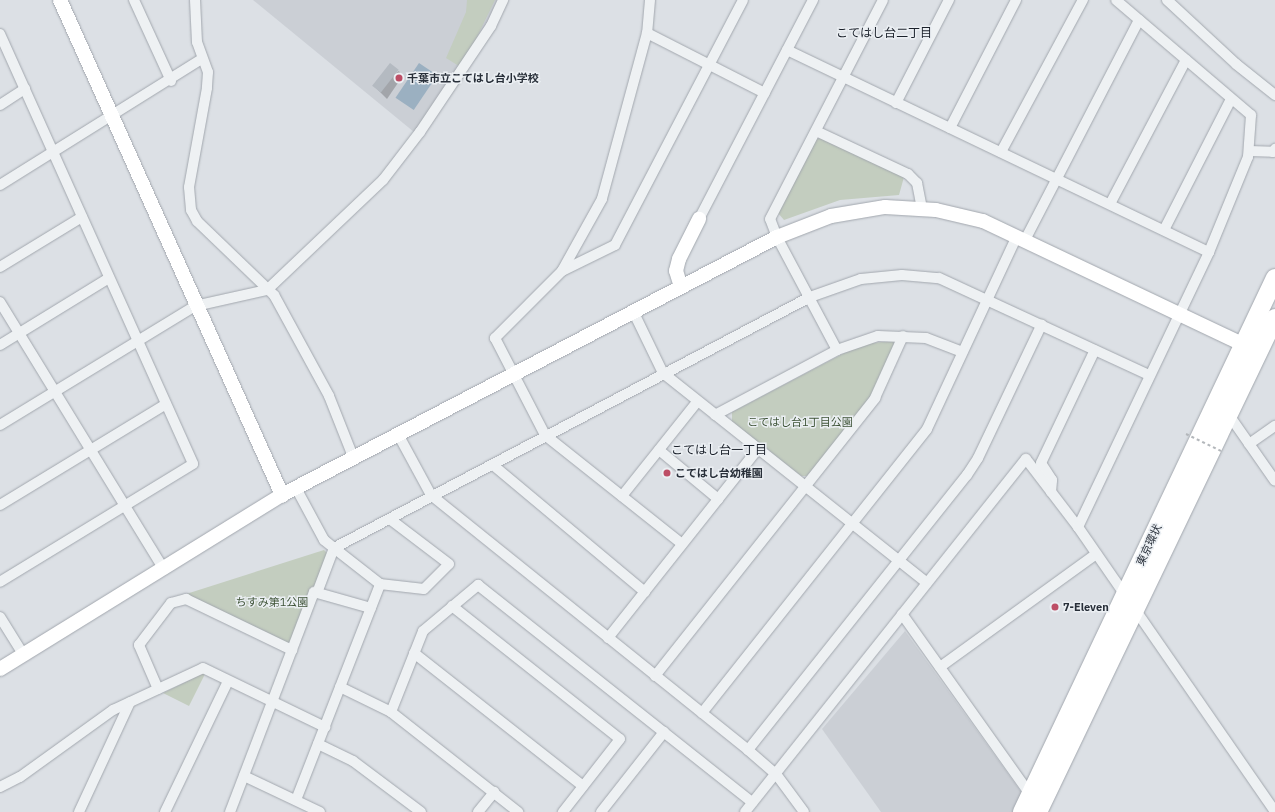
<!DOCTYPE html>
<meta charset="utf-8">
<style>
body{margin:0}
#map{position:relative;width:1275px;height:812px;overflow:hidden;background:#dce0e5;font-family:"IBM Plex Sans","Noto Sans JP",sans-serif}
div>[style]{position:absolute}
.built>*{inset:0;background:#cbcfd5}
.green>*{inset:0;background:#c3cdbf}
.water>*{inset:0;background:#9bb0c1;transform-origin:0 0}
.shadow>*{inset:0;background:#0003}
.building>*{inset:0;background:#b4bac1;transform-origin:0 0}
.roads{filter:drop-shadow(0 0 1px #a2a7ae) drop-shadow(0 0 1px #a2a7ae)}
.street>*{height:10px;margin:-5px;padding:0 5px;transform-origin:5px;border-radius:5px;background:#eef1f3}
.secondary>*{height:14px;margin:-7px;padding:0 7px;transform-origin:7px;border-radius:7px;background:#fff}
.highway>*{height:18px;margin:-9px;padding:0 9px;transform-origin:9px;border-radius:9px;background:#fff}
.path-bridge>*{height:2px;margin-top:-1px;transform-origin:0;background:repeating-linear-gradient(90deg,#b3b7bb 0 3px,transparent 0 6px)}
.dots>*{width:11px;height:11px;translate:-50% -50%;box-sizing:border-box;border:2px solid #ebeff3;border-radius:50%}
span{translate:-50% -50%;white-space:nowrap;text-align:center;line-height:1.15;-webkit-text-stroke:3px #ebeff3;paint-order:stroke}
.poi-label{font-size:11px;color:#282f39;font-weight:700}
.left{translate:0 -50%;text-align:left}
.park-label{font-size:11px;color:#3e5337}
.street-label{font-size:11px;color:#282f39}
.neighbourhood-label{font-size:12px;color:#1a202a}
</style>
<div id="map">
<div class="built">
<i style="clip-path:polygon(253px 0,499px 0,488px 23px,414px 132px)"></i>
<i style="clip-path:polygon(905px 631px,1022px 793px,1013px 812px,881px 812px,822px 729px)"></i>
</div>
<div class="green">
<i style="clip-path:polygon(467px 0,495px 0,462px 68px,446px 58px,466px 12px)"></i>
<i style="clip-path:polygon(823px 138px,904px 177px,899px 195px,840px 200px,784px 220px,778px 213px,815px 139px)"></i>
<i style="clip-path:polygon(893px 341px,896px 346px,870px 399px,810px 476px,801px 476px,732px 422px,732px 412px,848px 351px,871px 343px)"></i>
<i style="clip-path:polygon(324px 550px,328px 554px,290px 642px,283px 643px,183px 595px)"></i>
<i style="clip-path:polygon(206px 672px,189px 706px,163px 693px)"></i>
</div>
<div class="water">
<i style="left:419px;top:63px;width:22px;height:42px;rotate:34deg"></i>
</div>
<div class="shadow">
<i style="clip-path:polygon(399px 71px,402px 77px,387px 99px,375px 87px)"></i>
</div>
<div class="building">
<i style="left:390px;top:63px;width:11px;height:29px;rotate:38deg"></i>
</div>
<div class="roads">
<div class="street">
<i style="left:134px;top:0;width:89px;rotate:65.4deg"></i>
<i style="left:195px;top:0;width:42px;rotate:87.3deg"></i>
<i style="left:197px;top:42px;width:32px;rotate:70deg"></i>
<i style="left:208px;top:72px;width:16px;rotate:94deg"></i>
<i style="left:207px;top:88px;width:101px;rotate:100.3deg"></i>
<i style="left:189px;top:187px;width:23px;rotate:85deg"></i>
<i style="left:191px;top:210px;width:13px;rotate:61deg"></i>
<i style="left:197px;top:221px;width:107px;rotate:43.9deg"></i>
<i style="left:274px;top:295px;width:115px;rotate:61.4deg"></i>
<i style="left:329px;top:396px;width:68px;rotate:68.4deg"></i>
<i style="left:650px;top:0;width:33px;rotate:95deg"></i>
<i style="left:647px;top:33px;width:172px;rotate:105.2deg"></i>
<i style="left:602px;top:199px;width:82px;rotate:119.1deg"></i>
<i style="left:562px;top:271px;width:95px;rotate:135deg"></i>
<i style="left:495px;top:338px;width:109px;rotate:62.7deg"></i>
<i style="left:545px;top:435px;width:175px;rotate:38.5deg"></i>
<i style="left:1167px;top:0;width:94px;rotate:42.8deg"></i>
<i style="left:1236px;top:64px;width:50px;rotate:38.5deg"></i>
<i style="left:647px;top:33px;width:132px;rotate:27deg"></i>
<i style="left:0;top:34px;width:471px;rotate:65.8deg"></i>
<i style="left:193px;top:464px;width:226px;rotate:148.6deg"></i>
<i style="left:787px;top:50px;width:468px;rotate:25.6deg"></i>
<i style="left:896px;top:103px;width:116px;rotate:-62.8deg"></i>
<i style="left:0;top:105px;width:30px;rotate:-33deg"></i>
<i style="left:950px;top:128px;width:144px;rotate:-62.7deg"></i>
<i style="left:816px;top:131px;width:102px;rotate:25.1deg"></i>
<i style="left:908px;top:174px;width:13px;rotate:45deg"></i>
<i style="left:917px;top:183px;width:26px;rotate:79deg"></i>
<i style="left:1249px;top:151px;width:24px;rotate:2deg"></i>
<i style="left:1273px;top:152px;width:4px;rotate:-56deg"></i>
<i style="left:1001px;top:152px;width:173px;rotate:-61.7deg"></i>
<i style="left:0;top:185px;width:238px;rotate:-32deg"></i>
<i style="left:1110px;top:204px;width:163px;rotate:-62.2deg"></i>
<i style="left:699px;top:219px;width:247px;rotate:-62.5deg"></i>
<i style="left:1164px;top:230px;width:147px;rotate:-62.9deg"></i>
<i style="left:1025px;top:240px;width:248px;rotate:-62.6deg"></i>
<i style="left:0;top:267px;width:96px;rotate:-31.4deg"></i>
<i style="left:562px;top:271px;width:59px;rotate:-26.1deg"></i>
<i style="left:615px;top:245px;width:276px;rotate:-62.4deg"></i>
<i style="left:0;top:302px;width:314px;rotate:58.5deg"></i>
<i style="left:634px;top:313px;width:67px;rotate:64.2deg"></i>
<i style="left:663px;top:373px;width:337px;rotate:38.5deg"></i>
<i style="left:0;top:345px;width:128px;rotate:-31.6deg"></i>
<i style="left:837px;top:350px;width:128px;rotate:-118deg"></i>
<i style="left:777px;top:237px;width:19px;rotate:-111deg"></i>
<i style="left:770px;top:219px;width:246px;rotate:-62.7deg"></i>
<i style="left:715px;top:415px;width:138px;rotate:-28deg"></i>
<i style="left:837px;top:350px;width:43px;rotate:-18.9deg"></i>
<i style="left:878px;top:336px;width:48px;rotate:2.4deg"></i>
<i style="left:926px;top:338px;width:39px;rotate:21deg"></i>
<i style="left:1229px;top:415px;width:80px;rotate:55.1deg"></i>
<i style="left:0;top:425px;width:228px;rotate:-31.4deg"></i>
<i style="left:195px;top:306px;width:74px;rotate:-12.5deg"></i>
<i style="left:267px;top:290px;width:160px;rotate:-43.5deg"></i>
<i style="left:383px;top:180px;width:61px;rotate:-52.4deg"></i>
<i style="left:420px;top:132px;width:128px;rotate:-56.2deg"></i>
<i style="left:491px;top:26px;width:29px;rotate:-65deg"></i>
<i style="left:399px;top:436px;width:67px;rotate:61.5deg"></i>
<i style="left:431px;top:495px;width:407px;rotate:38.8deg"></i>
<i style="left:748px;top:750px;width:37px;rotate:41deg"></i>
<i style="left:776px;top:774px;width:47px;rotate:53.6deg"></i>
<i style="left:1249px;top:444px;width:32px;rotate:-35deg"></i>
<i style="left:659px;top:450px;width:77px;rotate:39.7deg"></i>
<i style="left:493px;top:465px;width:198px;rotate:39.9deg"></i>
<i style="left:296px;top:488px;width:59px;rotate:61.7deg"></i>
<i style="left:324px;top:540px;width:13px;rotate:39deg"></i>
<i style="left:334px;top:548px;width:58px;rotate:38deg"></i>
<i style="left:380px;top:584px;width:44px;rotate:6.5deg"></i>
<i style="left:424px;top:589px;width:35px;rotate:-45deg"></i>
<i style="left:449px;top:564px;width:74px;rotate:-142.7deg"></i>
<i style="left:1051px;top:492px;width:12px;rotate:-85deg"></i>
<i style="left:1052px;top:480px;width:20px;rotate:-123deg"></i>
<i style="left:1041px;top:463px;width:125px;rotate:-64.5deg"></i>
<i style="left:622px;top:496px;width:120px;rotate:-51.4deg"></i>
<i style="left:0;top:505px;width:194px;rotate:-31.3deg"></i>
<i style="left:1078px;top:527px;width:305px;rotate:-64.5deg"></i>
<i style="left:1209px;top:252px;width:103px;rotate:-67.7deg"></i>
<i style="left:1248px;top:157px;width:42px;rotate:-85.9deg"></i>
<i style="left:1251px;top:115px;width:177px;rotate:-139.6deg"></i>
<i style="left:317px;top:593px;width:48px;rotate:-69.3deg"></i>
<i style="left:334px;top:548px;width:538px;rotate:-27.8deg"></i>
<i style="left:810px;top:297px;width:54px;rotate:-19.4deg"></i>
<i style="left:861px;top:279px;width:41px;rotate:-5.6deg"></i>
<i style="left:902px;top:275px;width:37px;rotate:5deg"></i>
<i style="left:939px;top:278px;width:231px;rotate:24.8deg"></i>
<i style="left:452px;top:606px;width:214px;rotate:38.4deg"></i>
<i style="left:620px;top:739px;width:93px;rotate:128deg"></i>
<i style="left:902px;top:614px;width:224px;rotate:54.6deg"></i>
<i style="left:0;top:617px;width:44px;rotate:58.1deg"></i>
<i style="left:608px;top:638px;width:241px;rotate:-51.6deg"></i>
<i style="left:414px;top:653px;width:215px;rotate:38.2deg"></i>
<i style="left:940px;top:667px;width:193px;rotate:-35.9deg"></i>
<i style="left:655px;top:676px;width:355px;rotate:-51.6deg"></i>
<i style="left:875px;top:398px;width:68px;rotate:-65.7deg"></i>
<i style="left:340px;top:687px;width:57px;rotate:26.1deg"></i>
<i style="left:391px;top:712px;width:162px;rotate:38.2deg"></i>
<i style="left:158px;top:689px;width:48px;rotate:-113.4deg"></i>
<i style="left:139px;top:645px;width:53px;rotate:-52.7deg"></i>
<i style="left:171px;top:603px;width:16px;rotate:-15deg"></i>
<i style="left:186px;top:599px;width:118px;rotate:25.7deg"></i>
<i style="left:391px;top:712px;width:87px;rotate:-68.4deg"></i>
<i style="left:423px;top:631px;width:72px;rotate:-39.9deg"></i>
<i style="left:478px;top:585px;width:350px;rotate:38.4deg"></i>
<i style="left:702px;top:713px;width:362px;rotate:-51.6deg"></i>
<i style="left:927px;top:429px;width:213px;rotate:-65deg"></i>
<i style="left:318px;top:744px;width:39px;rotate:26deg"></i>
<i style="left:353px;top:761px;width:85px;rotate:36.9deg"></i>
<i style="left:748px;top:750px;width:352px;rotate:-51.5deg"></i>
<i style="left:967px;top:475px;width:20px;rotate:-57deg"></i>
<i style="left:978px;top:458px;width:148px;rotate:-64.5deg"></i>
<i style="left:244px;top:776px;width:84px;rotate:25.3deg"></i>
<i style="left:0;top:787px;width:22px;rotate:-27deg"></i>
<i style="left:20px;top:777px;width:115px;rotate:-35.8deg"></i>
<i style="left:113px;top:710px;width:99px;rotate:-25deg"></i>
<i style="left:203px;top:668px;width:136px;rotate:25.8deg"></i>
<i style="left:296px;top:800px;width:232px;rotate:-68.7deg"></i>
<i style="left:79px;top:812px;width:121px;rotate:-65.1deg"></i>
<i style="left:165px;top:812px;width:145px;rotate:-64.3deg"></i>
<i style="left:230px;top:812px;width:235px;rotate:-69.1deg"></i>
<i style="left:314px;top:592px;width:59px;rotate:15.7deg"></i>
<i style="left:478px;top:812px;width:26px;rotate:-51deg"></i>
<i style="left:601px;top:812px;width:102px;rotate:-51.8deg"></i>
<i style="left:745px;top:812px;width:451px;rotate:-51.5deg"></i>
<i style="left:1026px;top:459px;width:86px;rotate:52.6deg"></i>
<i style="left:1078px;top:527px;width:346px;rotate:55.3deg"></i>
</div>
<div class="secondary">
<i style="left:60px;top:0;width:543px;rotate:65.84deg"></i>
<i style="left:681px;top:287px;width:17px;rotate:-107deg"></i>
<i style="left:676px;top:271px;width:12px;rotate:-76deg"></i>
<i style="left:679px;top:259px;width:45px;rotate:-63.4deg"></i>
<i style="left:0;top:669px;width:331px;rotate:-31.7deg"></i>
<i style="left:282px;top:495px;width:558px;rotate:-27.53deg"></i>
<i style="left:777px;top:237px;width:58px;rotate:-21.3deg"></i>
<i style="left:831px;top:216px;width:55px;rotate:-9.5deg"></i>
<i style="left:885px;top:207px;width:51px;rotate:3.4deg"></i>
<i style="left:936px;top:210px;width:48px;rotate:13.2deg"></i>
<i style="left:983px;top:221px;width:297px;rotate:25.4deg"></i>
</div>
<div class="highway">
<i style="left:1022px;top:812px;width:591px;rotate:-64.65deg"></i>
<i style="left:1038px;top:812px;width:548px;rotate:-64.37deg"></i>
</div>
</div>
<div class="path-bridge">
<i style="left:1186px;top:434px;width:41px;rotate:25.9deg"></i>
</div>
<div class="dots">
<i style="left:399px;top:78px;background:#bd4e66"></i>
<i style="left:667px;top:473px;background:#bd4e66"></i>
<i style="left:1055px;top:607px;background:#bd4e66"></i>
</div>
<div class="poi-label">
<span class="left" style="left:407px;top:78px">千葉市立こてはし台小学校</span>
<span class="left" style="left:675px;top:473px">こてはし台幼稚園</span>
<span class="left" style="left:1063px;top:607px">7-Eleven</span>
</div>
<div class="park-label">
<span style="left:800px;top:422px">こてはし台1丁目公園</span>
<span style="left:272px;top:602px">ちすみ第1公園</span>
</div>
<div class="street-label">
<span style="left:1149px;top:545px;rotate:-65deg">東京環状</span>
</div>
<div class="neighbourhood-label">
<span style="left:884px;top:33px">こてはし台二丁目</span>
<span style="left:719px;top:450px">こてはし台一丁目</span>
</div>
</div>
